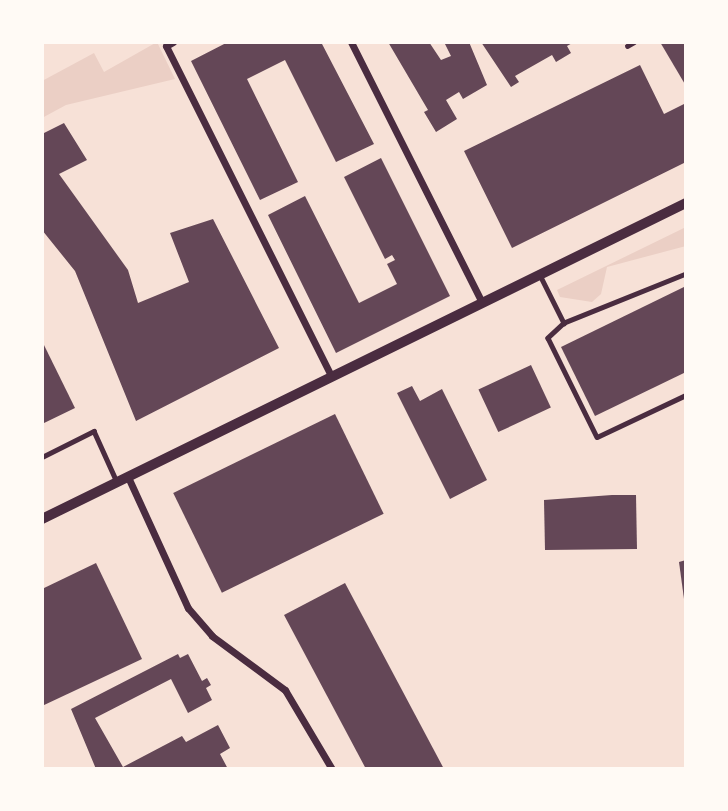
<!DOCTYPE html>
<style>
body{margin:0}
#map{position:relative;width:728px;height:811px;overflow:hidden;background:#f7e1d7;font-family:Arial,sans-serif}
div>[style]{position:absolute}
.green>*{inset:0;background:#ebcfc5}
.building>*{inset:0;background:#644757;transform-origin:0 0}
.service>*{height:4.5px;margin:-2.25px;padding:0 2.25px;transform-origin:2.25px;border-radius:2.25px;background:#4a2c40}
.minor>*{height:7px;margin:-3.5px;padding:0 3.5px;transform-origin:3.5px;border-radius:3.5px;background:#4a2c40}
.tertiary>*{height:10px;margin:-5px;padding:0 5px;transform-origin:5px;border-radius:5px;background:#4a2c40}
span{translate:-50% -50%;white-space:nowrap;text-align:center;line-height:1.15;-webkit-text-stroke:6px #fffaf5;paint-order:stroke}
.frame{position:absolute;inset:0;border:44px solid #fffaf5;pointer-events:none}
</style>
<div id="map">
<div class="green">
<i style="clip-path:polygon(157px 42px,175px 79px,66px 105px,42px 118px,42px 81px,94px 53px,104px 72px)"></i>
<i style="clip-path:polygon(686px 227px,686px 246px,607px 267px,601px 294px,592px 302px,560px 297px,557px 290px)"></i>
</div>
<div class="building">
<i style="clip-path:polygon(228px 42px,321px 42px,374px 144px,336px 162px,285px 60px,247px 79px,298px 182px,260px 200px,191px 61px)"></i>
<i style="clip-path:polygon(388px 42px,429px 42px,441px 60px,451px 56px,444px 42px,469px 42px,487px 85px,463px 99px,459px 92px,446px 100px,457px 119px,436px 132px,424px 112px,428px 110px)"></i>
<i style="clip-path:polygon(481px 42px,574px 42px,567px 46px,571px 53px,556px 62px,552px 55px,515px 76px,519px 82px,511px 87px)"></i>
<i style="clip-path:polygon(660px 42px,686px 42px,686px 86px)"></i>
<i style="clip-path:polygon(640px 65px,664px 114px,686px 103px,686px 162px,512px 248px,464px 151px)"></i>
<i style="clip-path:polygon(64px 123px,87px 160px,59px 174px,128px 270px,138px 303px,189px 282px,170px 233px,213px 219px,279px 348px,136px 421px,75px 271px,42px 230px,42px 134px)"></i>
<i style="clip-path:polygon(381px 158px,450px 296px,336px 353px,268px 215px,305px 196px,359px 303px,397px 284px,387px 264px,395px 260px,392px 255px,385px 259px,344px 177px)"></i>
<i style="clip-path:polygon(686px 286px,686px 372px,595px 416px,561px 347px)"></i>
<i style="clip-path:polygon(42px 341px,75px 408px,42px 424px)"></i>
<i style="left:531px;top:365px;width:47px;height:58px;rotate:65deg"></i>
<i style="clip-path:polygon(412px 386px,420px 401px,442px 389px,487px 480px,450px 499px,397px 393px)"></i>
<i style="left:335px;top:414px;width:111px;height:180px;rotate:64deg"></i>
<i style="clip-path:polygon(612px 495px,636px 495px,637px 549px,545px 550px,544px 500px)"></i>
<i style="clip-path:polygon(686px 560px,686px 599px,684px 599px,679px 562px)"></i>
<i style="clip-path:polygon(96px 563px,142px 659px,42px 706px,42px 589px)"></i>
<i style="clip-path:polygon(345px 583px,444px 769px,366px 769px,284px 615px)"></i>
<i style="clip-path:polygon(178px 654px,180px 658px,188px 654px,202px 681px,207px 678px,211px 685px,206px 688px,212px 700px,188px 713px,171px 679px,95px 718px,123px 767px,182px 736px,186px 742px,218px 725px,230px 748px,220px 754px,228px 769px,96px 769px,71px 709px)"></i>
</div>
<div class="service">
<i style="left:627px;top:46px;width:8px;rotate:-30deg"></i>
<i style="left:686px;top:274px;width:131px;rotate:158.1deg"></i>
<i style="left:564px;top:323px;width:22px;rotate:137deg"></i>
<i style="left:548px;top:338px;width:110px;rotate:63.7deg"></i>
<i style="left:597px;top:437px;width:98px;rotate:-25.3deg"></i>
<i style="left:540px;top:275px;width:54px;rotate:63.4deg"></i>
<i style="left:42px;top:457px;width:58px;rotate:-26.6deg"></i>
<i style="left:94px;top:431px;width:56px;rotate:65.7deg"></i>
</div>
<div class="minor">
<i style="left:173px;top:42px;width:8px;rotate:150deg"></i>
<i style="left:166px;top:46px;width:369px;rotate:63.4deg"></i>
<i style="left:351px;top:42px;width:292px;rotate:63.3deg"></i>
<i style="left:128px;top:477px;width:144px;rotate:65.4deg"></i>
<i style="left:188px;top:608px;width:37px;rotate:49deg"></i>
<i style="left:212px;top:636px;width:91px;rotate:36.5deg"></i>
<i style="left:285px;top:690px;width:92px;rotate:59.3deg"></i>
</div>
<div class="tertiary">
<i style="left:42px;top:519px;width:717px;rotate:-26.14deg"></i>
</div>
<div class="frame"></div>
</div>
